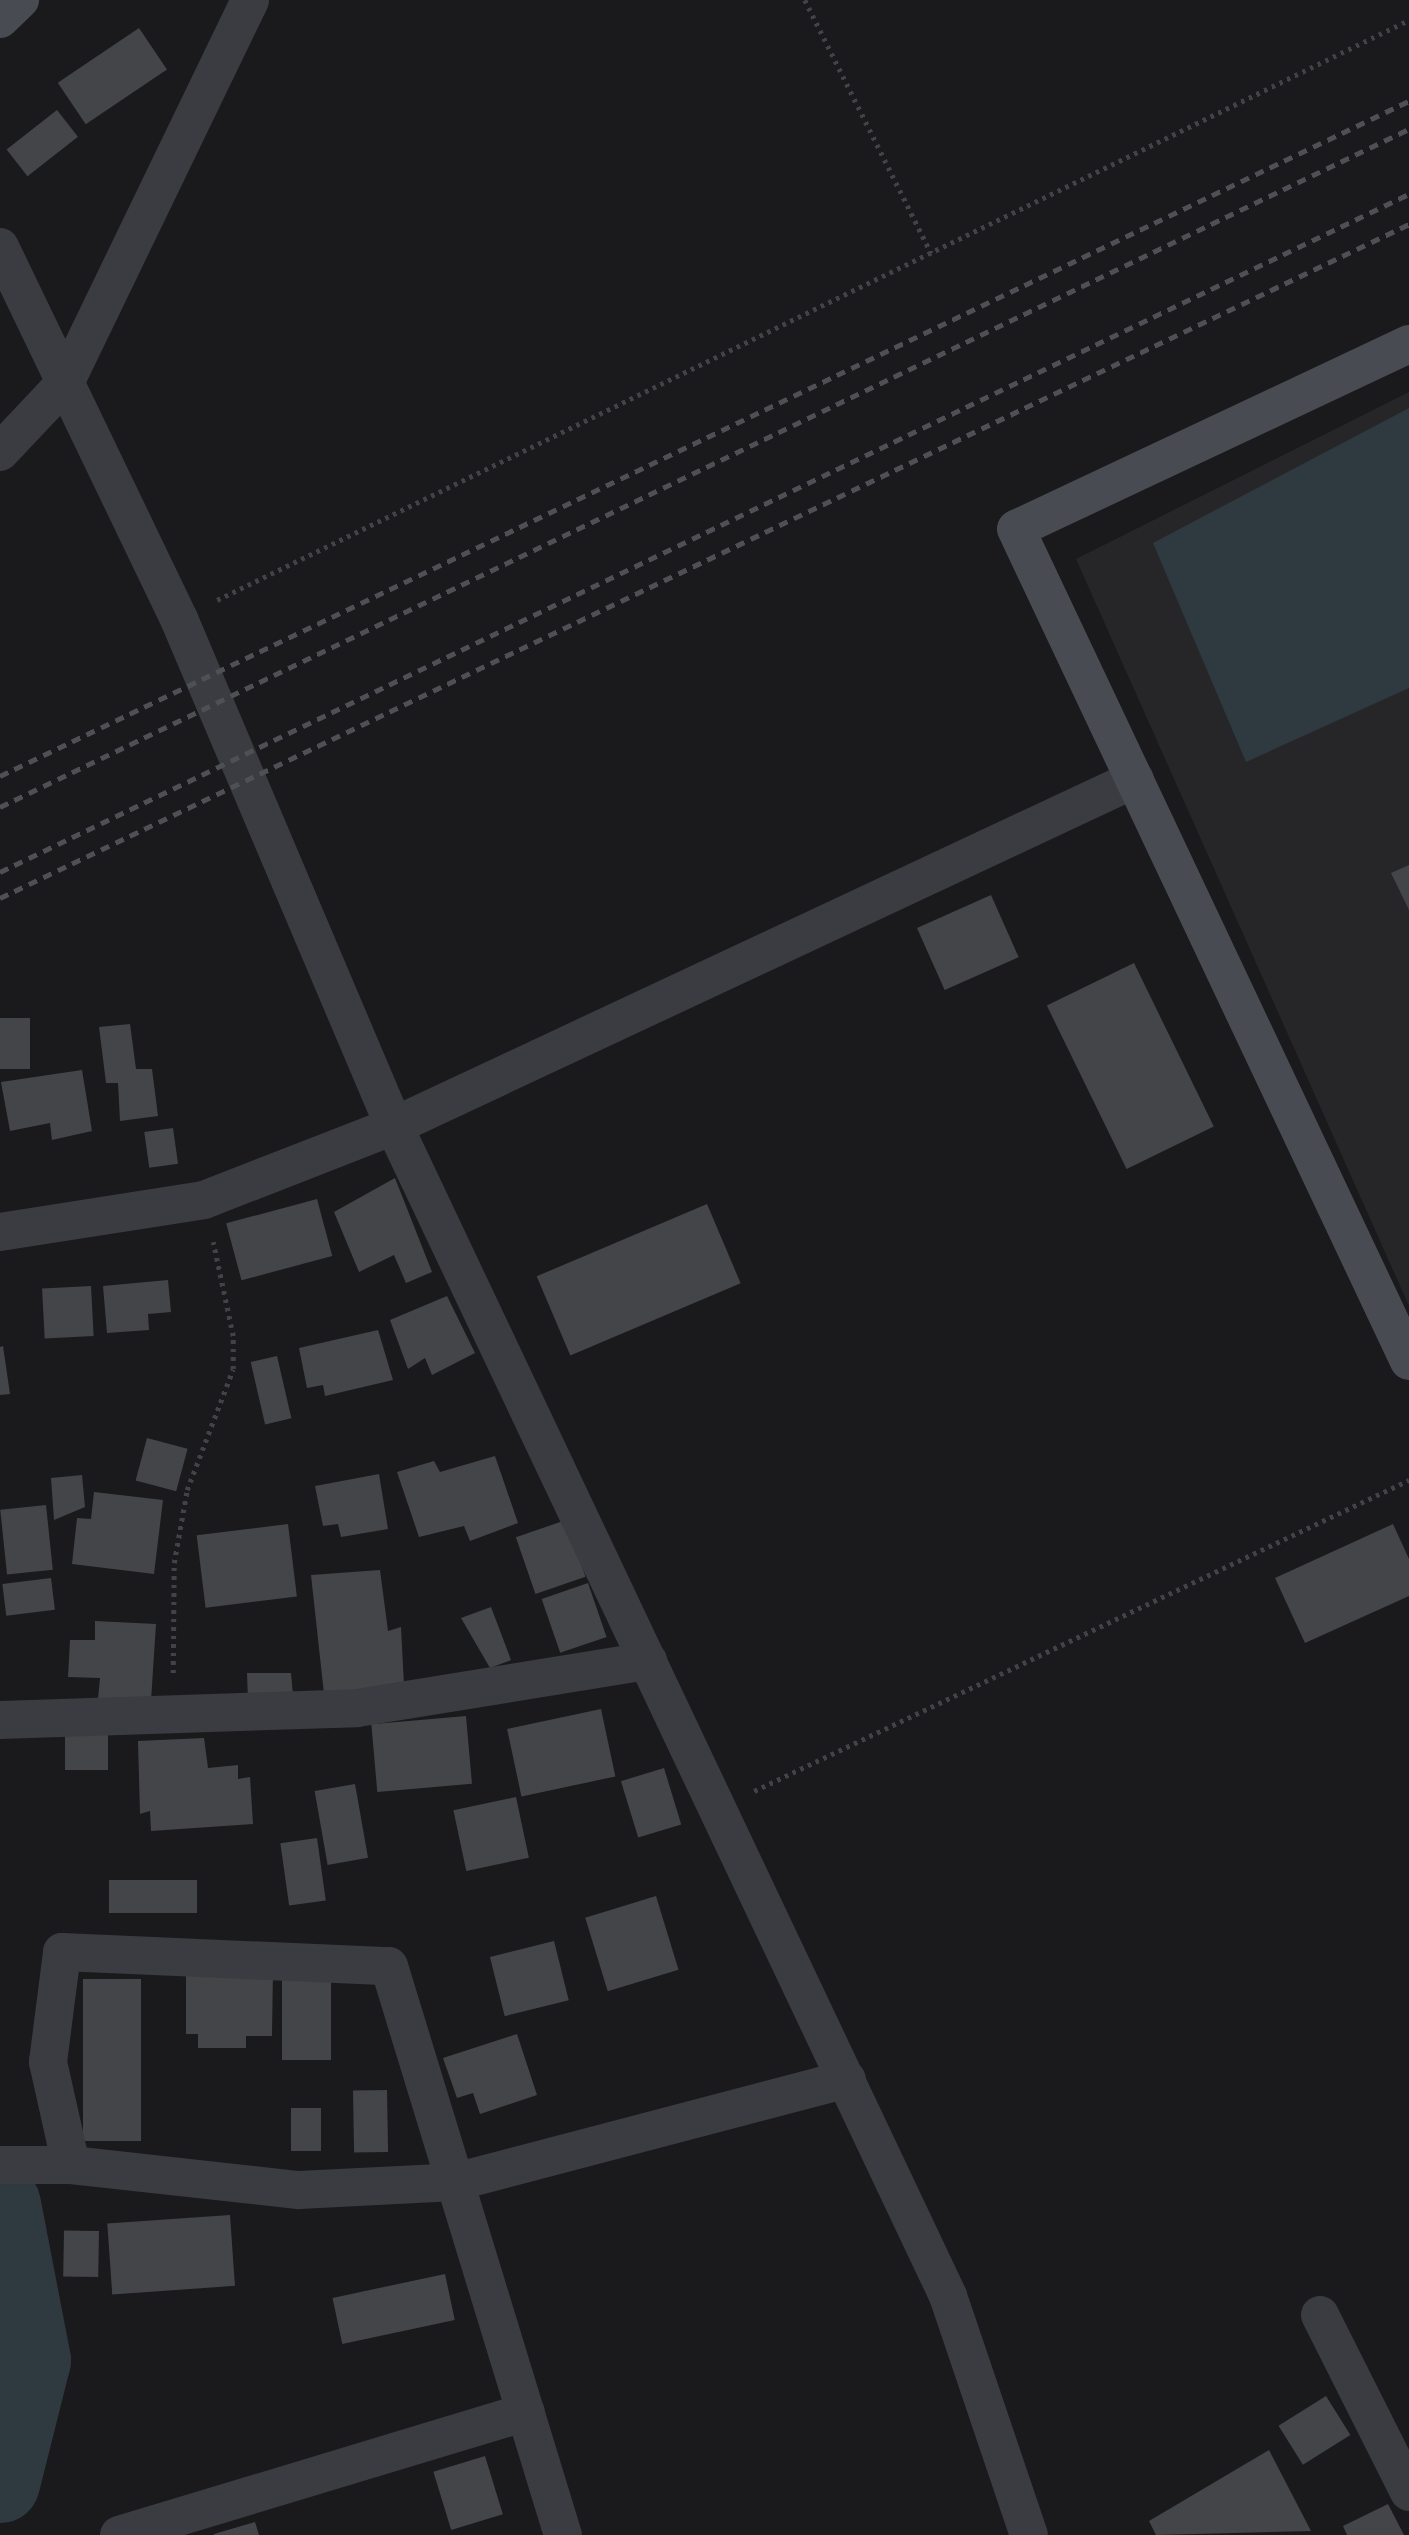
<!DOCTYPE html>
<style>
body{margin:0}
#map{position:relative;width:1409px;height:2535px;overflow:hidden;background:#1a1a1c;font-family:Jost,sans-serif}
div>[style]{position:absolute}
.built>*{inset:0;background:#262629}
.water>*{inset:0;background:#2f3a40}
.river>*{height:79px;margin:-39.5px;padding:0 39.5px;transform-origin:39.5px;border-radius:39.5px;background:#2f3a40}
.building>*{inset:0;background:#444549;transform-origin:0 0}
.path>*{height:4.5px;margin-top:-2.25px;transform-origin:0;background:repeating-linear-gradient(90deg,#414348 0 3.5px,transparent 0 8.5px)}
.street>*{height:38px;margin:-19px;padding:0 19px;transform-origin:19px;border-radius:19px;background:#3b3c41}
.secondary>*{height:38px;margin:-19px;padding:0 19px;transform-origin:19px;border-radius:19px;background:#484b51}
.rail>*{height:5px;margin-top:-2.5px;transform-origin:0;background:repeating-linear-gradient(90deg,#4e5056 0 9px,transparent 0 16px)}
span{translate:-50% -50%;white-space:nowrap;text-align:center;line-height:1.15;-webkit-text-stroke:6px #151517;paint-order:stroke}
</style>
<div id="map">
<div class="built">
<i style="clip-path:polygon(1409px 392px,1409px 1306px,1076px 559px)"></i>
</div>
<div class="water">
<i style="clip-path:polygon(1409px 408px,1409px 688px,1246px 762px,1153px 543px)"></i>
</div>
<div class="river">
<i style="left:0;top:2483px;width:127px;rotate:-75.9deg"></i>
<i style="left:31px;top:2360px;width:159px;rotate:-100.9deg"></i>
</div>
<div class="building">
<i style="left:139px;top:28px;width:50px;height:98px;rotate:56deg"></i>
<i style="left:57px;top:110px;width:34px;height:64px;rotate:52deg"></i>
<i style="clip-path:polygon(1409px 865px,1409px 910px,1391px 873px)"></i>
<i style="left:991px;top:895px;width:68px;height:81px;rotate:66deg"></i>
<i style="left:1134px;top:963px;width:182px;height:97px;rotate:64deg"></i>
<i style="left:30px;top:1018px;width:51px;height:30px;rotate:90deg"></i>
<i style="clip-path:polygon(130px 1024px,136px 1069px,152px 1069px,158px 1116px,120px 1121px,118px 1083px,106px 1083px,99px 1027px)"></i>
<i style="clip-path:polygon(82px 1070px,92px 1131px,52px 1140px,50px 1123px,10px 1131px,1px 1082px)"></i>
<i style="left:173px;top:1128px;width:36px;height:29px;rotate:82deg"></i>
<i style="clip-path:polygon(395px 1178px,432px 1272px,406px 1283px,394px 1255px,359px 1272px,334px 1212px)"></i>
<i style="left:317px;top:1199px;width:59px;height:94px;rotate:75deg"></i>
<i style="left:707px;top:1204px;width:86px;height:185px;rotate:67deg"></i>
<i style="clip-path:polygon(168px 1280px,171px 1312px,148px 1314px,149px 1330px,107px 1333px,103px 1286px)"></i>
<i style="left:91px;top:1286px;width:50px;height:49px;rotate:87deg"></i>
<i style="clip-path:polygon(447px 1296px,475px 1353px,432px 1375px,425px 1358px,408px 1369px,390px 1320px)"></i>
<i style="clip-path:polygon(378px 1330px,393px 1380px,325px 1396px,323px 1385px,307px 1388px,299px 1348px)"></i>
<i style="clip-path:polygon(3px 1346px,10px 1394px,0 1395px,0 1347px)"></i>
<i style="left:277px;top:1356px;width:64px;height:27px;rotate:77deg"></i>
<i style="left:147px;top:1438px;width:42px;height:44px;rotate:15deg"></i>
<i style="clip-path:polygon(495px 1456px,518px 1523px,470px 1541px,464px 1526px,419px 1537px,397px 1472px,434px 1461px,440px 1472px)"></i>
<i style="clip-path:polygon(379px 1474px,388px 1529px,341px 1537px,338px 1524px,323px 1526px,315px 1486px)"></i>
<i style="clip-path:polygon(82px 1475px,85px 1507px,54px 1520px,51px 1478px)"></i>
<i style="clip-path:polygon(94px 1492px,163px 1500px,154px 1574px,72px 1564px,77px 1518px,91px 1519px)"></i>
<i style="left:46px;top:1505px;width:65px;height:46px;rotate:84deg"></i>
<i style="left:566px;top:1520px;width:60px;height:53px;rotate:71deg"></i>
<i style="left:288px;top:1524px;width:73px;height:92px;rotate:83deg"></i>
<i style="clip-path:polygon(1393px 1524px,1409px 1559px,1409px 1596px,1305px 1643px,1275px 1578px)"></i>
<i style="clip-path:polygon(380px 1570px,388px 1631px,401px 1627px,404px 1685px,324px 1694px,311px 1575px)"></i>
<i style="left:51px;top:1578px;width:32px;height:49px;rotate:83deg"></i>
<i style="left:588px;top:1583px;width:57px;height:49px;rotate:71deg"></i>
<i style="clip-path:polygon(491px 1607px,511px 1660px,490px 1668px,461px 1618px)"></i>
<i style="clip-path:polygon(95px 1621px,156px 1624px,151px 1701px,98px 1699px,100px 1678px,68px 1677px,70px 1640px,95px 1640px)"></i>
<i style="clip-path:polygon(247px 1673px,291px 1673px,293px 1696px,248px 1700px)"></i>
<i style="left:601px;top:1709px;width:69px;height:96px;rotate:78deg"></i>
<i style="left:466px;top:1716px;width:68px;height:95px;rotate:85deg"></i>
<i style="left:65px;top:1730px;width:43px;height:40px"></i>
<i style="clip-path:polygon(204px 1738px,208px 1768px,238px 1765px,238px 1779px,250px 1777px,253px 1824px,151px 1831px,150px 1811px,140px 1814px,138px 1741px)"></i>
<i style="left:664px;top:1768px;width:59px;height:45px;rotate:73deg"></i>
<i style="left:355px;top:1784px;width:75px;height:41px;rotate:80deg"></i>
<i style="left:516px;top:1797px;width:62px;height:64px;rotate:78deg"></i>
<i style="left:317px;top:1838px;width:63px;height:37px;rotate:82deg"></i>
<i style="left:109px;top:1880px;width:88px;height:33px"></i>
<i style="left:656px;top:1896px;width:77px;height:74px;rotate:73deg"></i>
<i style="left:554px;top:1941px;width:61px;height:66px;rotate:76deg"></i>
<i style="clip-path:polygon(186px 1967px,273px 1968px,272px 2036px,246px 2036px,246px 2048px,198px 2048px,198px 2034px,186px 2034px)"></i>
<i style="left:282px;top:1977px;width:49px;height:83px"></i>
<i style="left:83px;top:1979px;width:58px;height:162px"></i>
<i style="clip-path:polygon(517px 2034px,537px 2095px,480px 2114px,473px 2093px,457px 2098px,443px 2058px)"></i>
<i style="left:387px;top:2090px;width:62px;height:34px;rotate:89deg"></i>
<i style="left:291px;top:2108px;width:30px;height:43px"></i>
<i style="left:230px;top:2215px;width:71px;height:123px;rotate:86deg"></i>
<i style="left:99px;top:2231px;width:46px;height:35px;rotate:91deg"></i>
<i style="left:445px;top:2274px;width:47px;height:115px;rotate:78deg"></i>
<i style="left:1326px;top:2396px;width:46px;height:56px;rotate:58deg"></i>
<i style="clip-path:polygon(1269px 2450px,1311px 2531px,1156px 2535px,1149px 2521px)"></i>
<i style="left:485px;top:2456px;width:61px;height:54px;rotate:73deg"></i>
<i style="clip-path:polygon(1388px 2504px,1404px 2535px,1347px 2535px,1343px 2526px)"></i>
<i style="clip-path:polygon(255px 2522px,259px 2535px,214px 2535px,214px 2534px)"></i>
</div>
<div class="path">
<i style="left:805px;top:0;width:283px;rotate:63.5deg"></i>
<i style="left:217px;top:600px;width:1326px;rotate:-25.95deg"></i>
<i style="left:173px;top:1673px;width:110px;rotate:-89.5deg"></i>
<i style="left:174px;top:1563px;width:74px;rotate:-79.9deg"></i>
<i style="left:187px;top:1490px;width:129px;rotate:-69.2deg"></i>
<i style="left:233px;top:1369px;width:33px;rotate:-90deg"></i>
<i style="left:233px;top:1336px;width:96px;rotate:-102deg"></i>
<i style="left:754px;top:1791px;width:725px;rotate:-25.4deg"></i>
</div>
<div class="street">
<i style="left:0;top:247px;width:413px;rotate:64.3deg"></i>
<i style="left:179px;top:619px;width:551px;rotate:67.02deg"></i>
<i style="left:394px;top:1126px;width:1295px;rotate:64.66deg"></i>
<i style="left:948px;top:2296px;width:252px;rotate:71.3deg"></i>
<i style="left:0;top:452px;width:95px;rotate:-46.7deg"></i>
<i style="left:65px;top:383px;width:425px;rotate:-64.2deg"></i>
<i style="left:0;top:1232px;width:206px;rotate:-8.9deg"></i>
<i style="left:204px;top:1200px;width:204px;rotate:-21.3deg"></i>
<i style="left:394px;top:1126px;width:818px;rotate:-25.09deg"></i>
<i style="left:0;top:1720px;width:357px;rotate:-1.9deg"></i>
<i style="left:357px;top:1708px;width:295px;rotate:-9.2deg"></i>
<i style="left:0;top:2165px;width:71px"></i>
<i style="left:71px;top:2165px;width:229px;rotate:6.3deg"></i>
<i style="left:299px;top:2190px;width:156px;rotate:-2.9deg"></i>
<i style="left:455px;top:2182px;width:405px;rotate:-14.7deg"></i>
<i style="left:71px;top:2165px;width:106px;rotate:-102.6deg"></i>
<i style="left:48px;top:2062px;width:111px;rotate:-82.7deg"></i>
<i style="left:62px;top:1952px;width:327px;rotate:2.5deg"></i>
<i style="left:389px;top:1966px;width:595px;rotate:73deg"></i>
<i style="left:1320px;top:2315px;width:198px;rotate:63.3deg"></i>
<i style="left:119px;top:2535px;width:425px;rotate:-16.8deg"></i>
</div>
<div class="secondary">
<i style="left:0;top:19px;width:28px;rotate:-44deg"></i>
<i style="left:1409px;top:344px;width:434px;rotate:154.8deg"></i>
<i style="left:1016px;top:529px;width:920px;rotate:64.72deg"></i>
</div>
<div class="rail">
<i style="left:0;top:776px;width:1562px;rotate:-25.6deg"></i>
<i style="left:0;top:807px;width:1564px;rotate:-25.7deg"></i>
<i style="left:0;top:872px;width:1564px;rotate:-25.7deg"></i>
<i style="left:0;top:898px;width:1562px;rotate:-25.56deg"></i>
</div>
</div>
